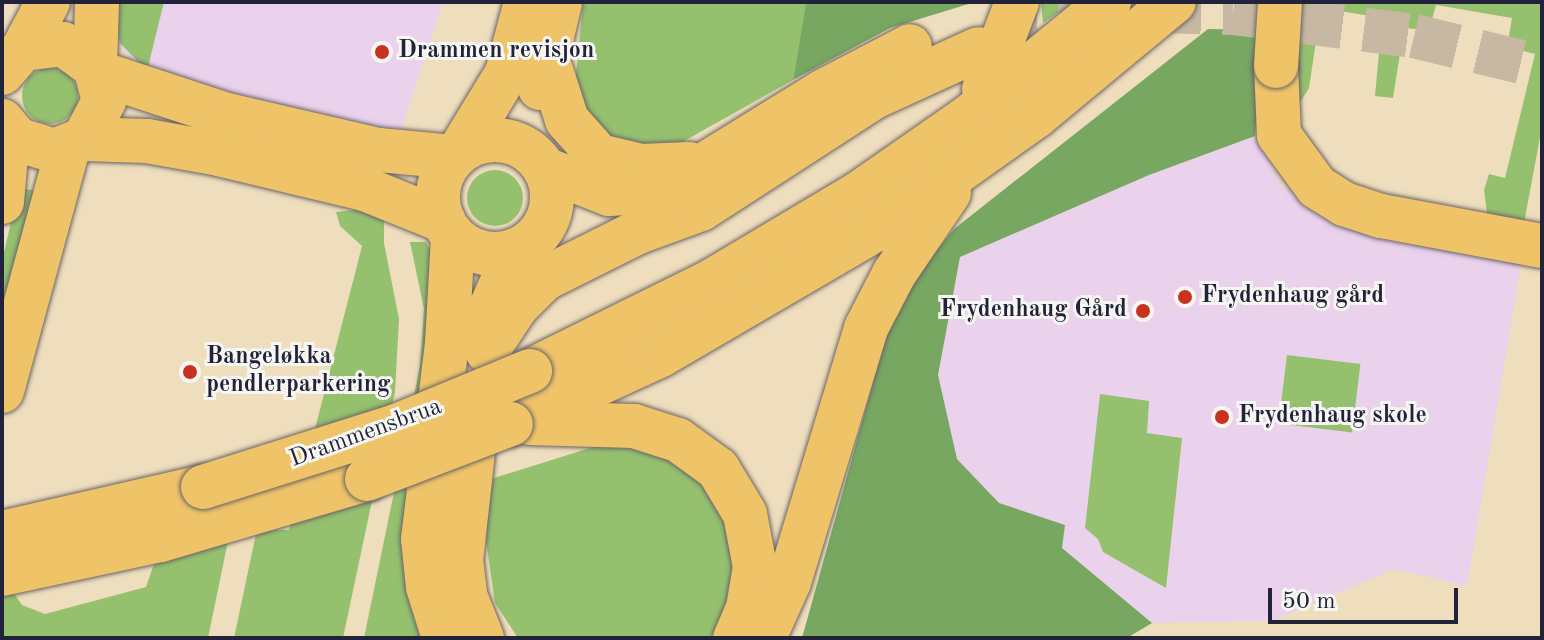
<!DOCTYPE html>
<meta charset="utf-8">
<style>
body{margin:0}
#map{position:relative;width:1544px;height:640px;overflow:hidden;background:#efdebd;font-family:"Old Standard TT",serif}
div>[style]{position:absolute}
.built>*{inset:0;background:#ead1ec}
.green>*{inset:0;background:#95c16f;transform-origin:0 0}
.round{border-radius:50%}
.forest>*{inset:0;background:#78a762}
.highway-tunnel>*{height:44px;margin-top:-22px;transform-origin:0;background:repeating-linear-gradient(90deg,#c6b8a3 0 44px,transparent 0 66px)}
.roads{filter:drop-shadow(0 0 2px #6a6468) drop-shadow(0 0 2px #6a6468)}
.major>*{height:44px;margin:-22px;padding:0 22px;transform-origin:22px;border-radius:22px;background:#efc469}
.highway>*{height:44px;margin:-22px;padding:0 22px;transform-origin:22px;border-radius:22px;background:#efc469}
.highway>.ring{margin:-22px;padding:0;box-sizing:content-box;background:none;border:44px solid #efc469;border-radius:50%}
.bridges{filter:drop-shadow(0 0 2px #6a6468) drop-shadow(0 0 2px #6a6468)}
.major-bridge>*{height:44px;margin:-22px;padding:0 22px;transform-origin:22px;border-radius:22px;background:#efc469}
.highway-bridge>*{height:44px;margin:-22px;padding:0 22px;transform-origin:22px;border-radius:22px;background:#efc469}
.dots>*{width:22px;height:22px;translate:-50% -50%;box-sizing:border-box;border:4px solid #f6f6f2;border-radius:50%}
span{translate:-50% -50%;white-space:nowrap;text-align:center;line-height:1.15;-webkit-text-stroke:6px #f6f6f2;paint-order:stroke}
.poi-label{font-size:24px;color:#22223b;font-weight:700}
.left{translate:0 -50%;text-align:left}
.right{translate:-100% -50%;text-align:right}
.street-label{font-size:24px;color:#22223b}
.frame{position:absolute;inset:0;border:4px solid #22223b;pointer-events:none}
.scale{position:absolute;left:1268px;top:588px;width:190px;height:36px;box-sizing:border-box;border:4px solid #22223b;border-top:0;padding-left:10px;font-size:24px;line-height:28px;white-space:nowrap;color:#22223b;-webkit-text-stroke:6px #f6f6f2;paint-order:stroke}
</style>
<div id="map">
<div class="built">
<i style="clip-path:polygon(110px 2px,443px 2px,399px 137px,186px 91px,127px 55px,113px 31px)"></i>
<i style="clip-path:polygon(1255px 136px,1283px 187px,1369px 219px,1523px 252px,1467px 586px,1395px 569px,1272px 621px,1152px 623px,1062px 548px,1065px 525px,999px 503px,957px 459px,938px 375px,960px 257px,1016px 189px,1149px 175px)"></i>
</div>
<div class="green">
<i style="clip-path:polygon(111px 2px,164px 2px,147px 71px,120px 43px)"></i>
<i style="clip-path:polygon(583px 2px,806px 2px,793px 80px,677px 145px,633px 145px,597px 131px,575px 85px)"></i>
<i style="clip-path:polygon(1041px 2px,1073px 2px,1043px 23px)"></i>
<i style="clip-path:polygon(1300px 2px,1542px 2px,1542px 127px,1524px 223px,1487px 213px,1484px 190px,1489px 174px,1505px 178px,1535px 54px,1507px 47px,1512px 18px,1436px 5px,1429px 30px,1404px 28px,1393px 98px,1375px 96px,1380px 42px,1386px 43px,1389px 19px,1321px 8px,1309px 88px,1296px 109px)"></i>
<i class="round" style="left:22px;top:68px;width:56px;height:56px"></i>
<i class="round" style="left:467px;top:170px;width:56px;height:56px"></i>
<i style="clip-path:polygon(19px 188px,37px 191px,2px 330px,2px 261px)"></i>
<i style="clip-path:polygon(384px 207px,384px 243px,399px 319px,395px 392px,343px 638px,234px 638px,257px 529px,289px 530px,362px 246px,340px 226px,336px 212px)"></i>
<i style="clip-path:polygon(410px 242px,426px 242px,437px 265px,422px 638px,364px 638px,420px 366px,424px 309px)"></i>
<i style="left:1287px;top:355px;width:74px;height:69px;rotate:7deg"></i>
<i style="clip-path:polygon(1100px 394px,1149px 401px,1147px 433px,1182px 438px,1166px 588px,1103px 552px,1098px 539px,1085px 528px)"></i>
<i style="clip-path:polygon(609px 442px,653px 451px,686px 469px,719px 503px,737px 549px,733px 597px,711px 638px,518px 638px,495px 603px,486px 541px,488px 480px)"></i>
<i style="clip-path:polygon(228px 541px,208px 638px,2px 638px,2px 576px,22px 605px,45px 614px,146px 587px,156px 558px)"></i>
</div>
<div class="forest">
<i style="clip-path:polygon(806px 2px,975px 2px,890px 28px,793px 80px)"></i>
<i style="clip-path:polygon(1208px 29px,1263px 30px,1255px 136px,1149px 175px,960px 257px,938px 375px,957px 459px,999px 503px,1065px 525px,1062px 548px,1152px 623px,1127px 638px,802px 638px,896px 300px,954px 229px)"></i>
</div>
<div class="highway-tunnel">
<i style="left:993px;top:22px;width:164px;rotate:-3.8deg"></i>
<i style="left:1157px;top:11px;width:76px;rotate:1.5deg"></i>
<i style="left:1233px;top:13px;width:182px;rotate:7.2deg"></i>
<i style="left:1414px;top:36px;width:132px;rotate:13.6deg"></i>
</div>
<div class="roads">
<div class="major">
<i style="left:23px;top:49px;width:53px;rotate:-62deg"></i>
<i style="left:1276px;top:66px;width:69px;rotate:87.5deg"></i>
<i style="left:1279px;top:135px;width:64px;rotate:53.8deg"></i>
<i style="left:1317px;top:187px;width:32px;rotate:32deg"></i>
<i style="left:1344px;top:204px;width:39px;rotate:18deg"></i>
<i style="left:1381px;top:216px;width:164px;rotate:10.6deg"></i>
<i style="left:95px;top:67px;width:65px;rotate:-88.2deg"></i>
</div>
<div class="highway">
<i style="left:548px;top:61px;width:62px;rotate:72.1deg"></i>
<i style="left:567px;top:120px;width:48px;rotate:48.4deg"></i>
<i style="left:599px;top:156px;width:43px;rotate:13.4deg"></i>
<i style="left:641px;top:166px;width:48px;rotate:-2.4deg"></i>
<i style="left:2px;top:73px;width:32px;rotate:-49deg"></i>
<i style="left:23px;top:49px;width:40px;rotate:-7.1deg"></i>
<i style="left:63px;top:44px;width:39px;rotate:36deg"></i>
<i style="left:95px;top:67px;width:35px;rotate:75deg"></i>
<i style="left:104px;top:101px;width:43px;rotate:117.8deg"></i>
<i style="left:84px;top:139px;width:31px;rotate:158deg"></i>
<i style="left:55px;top:151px;width:39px;rotate:-163deg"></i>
<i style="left:18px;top:140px;width:25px;rotate:-130deg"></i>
<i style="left:99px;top:73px;width:135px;rotate:18.2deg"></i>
<i style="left:227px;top:115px;width:156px;rotate:13deg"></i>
<i style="left:379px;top:150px;width:74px;rotate:5.4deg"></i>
<i style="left:540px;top:88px;width:88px;rotate:-76.9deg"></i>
<i style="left:984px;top:89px;width:93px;rotate:-69.2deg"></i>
<i style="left:84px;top:139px;width:63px;rotate:1.8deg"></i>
<i style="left:147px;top:141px;width:73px;rotate:10.2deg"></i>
<i style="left:219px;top:154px;width:150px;rotate:13.5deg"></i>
<i style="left:365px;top:189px;width:85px;rotate:22.1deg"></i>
<i class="ring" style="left:438px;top:140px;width:70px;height:70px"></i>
<i style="left:459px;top:152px;width:92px;rotate:-58.7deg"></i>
<i style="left:507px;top:73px;width:73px;rotate:-75deg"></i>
<i style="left:545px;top:169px;width:69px;rotate:21.3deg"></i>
<i style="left:609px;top:194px;width:53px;rotate:-3.2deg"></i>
<i style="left:662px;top:191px;width:188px;rotate:-31.7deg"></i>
<i style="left:822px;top:92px;width:99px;rotate:-27.6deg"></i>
<i style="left:2px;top:202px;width:71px;rotate:-85.2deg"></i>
<i style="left:489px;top:334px;width:27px;rotate:-86deg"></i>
<i style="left:491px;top:307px;width:62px;rotate:-66.3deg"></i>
<i style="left:487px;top:351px;width:54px;rotate:-56.3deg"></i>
<i style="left:517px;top:306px;width:38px;rotate:-45deg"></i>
<i style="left:544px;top:279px;width:105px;rotate:-26.6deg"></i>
<i style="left:638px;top:232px;width:67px;rotate:-20.1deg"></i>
<i style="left:701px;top:209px;width:206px;rotate:-32.9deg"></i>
<i style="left:874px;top:97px;width:115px;rotate:-24.6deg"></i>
<i style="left:530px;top:371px;width:203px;rotate:-26.3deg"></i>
<i style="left:712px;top:281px;width:170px;rotate:-30.8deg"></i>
<i style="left:858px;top:194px;width:136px;rotate:-34.9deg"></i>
<i style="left:970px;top:116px;width:180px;rotate:-39.4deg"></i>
<i style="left:2px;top:391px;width:252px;rotate:-74.8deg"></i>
<i style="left:478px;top:407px;width:154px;rotate:96.3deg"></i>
<i style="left:461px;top:560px;width:38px;rotate:83deg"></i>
<i style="left:466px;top:598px;width:43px;rotate:68.2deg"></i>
<i style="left:529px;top:423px;width:105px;rotate:1.6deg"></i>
<i style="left:634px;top:426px;width:46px;rotate:17.7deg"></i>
<i style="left:678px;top:440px;width:49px;rotate:35.9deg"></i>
<i style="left:718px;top:469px;width:52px;rotate:59deg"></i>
<i style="left:745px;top:514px;width:54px;rotate:79.3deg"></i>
<i style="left:755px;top:567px;width:42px;rotate:99.7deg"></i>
<i style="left:748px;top:608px;width:33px;rotate:113deg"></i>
<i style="left:511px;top:424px;width:165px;rotate:-24.7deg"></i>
<i style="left:661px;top:355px;width:250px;rotate:-30.3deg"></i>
<i style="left:877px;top:229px;width:195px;rotate:-35.4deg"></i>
<i style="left:1036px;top:116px;width:179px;rotate:-39.6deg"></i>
<i style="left:2px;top:533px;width:206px;rotate:-12.9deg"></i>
<i style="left:2px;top:574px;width:163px;rotate:-12.1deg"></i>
<i style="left:161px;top:540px;width:215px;rotate:-16.5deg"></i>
<i style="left:444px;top:638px;width:53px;rotate:-107.4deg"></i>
<i style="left:428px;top:587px;width:48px;rotate:-95.9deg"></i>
<i style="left:423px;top:539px;width:196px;rotate:-83deg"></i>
<i style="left:447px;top:344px;width:108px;rotate:-86.8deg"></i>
<i style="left:764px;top:638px;width:61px;rotate:-65.9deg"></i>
<i style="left:789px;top:582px;width:265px;rotate:-73.1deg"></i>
<i style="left:866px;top:328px;width:61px;rotate:-62.6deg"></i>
<i style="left:894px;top:274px;width:98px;rotate:-55.8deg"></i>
</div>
</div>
<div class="bridges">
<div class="major-bridge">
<i style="left:1276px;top:66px;width:64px;rotate:-86.4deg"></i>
</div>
<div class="highway-bridge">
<i style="left:367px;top:479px;width:154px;rotate:-20.9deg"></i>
<i style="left:203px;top:487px;width:202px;rotate:-17.5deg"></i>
<i style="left:396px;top:426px;width:145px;rotate:-22.3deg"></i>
</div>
</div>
<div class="dots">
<i style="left:382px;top:52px;background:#c8321e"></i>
<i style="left:1185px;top:297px;background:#c8321e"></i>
<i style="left:1143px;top:311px;background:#c8321e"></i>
<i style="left:190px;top:372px;background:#c8321e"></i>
<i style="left:1222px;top:417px;background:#c8321e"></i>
</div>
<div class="poi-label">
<span class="left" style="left:398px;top:52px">Drammen revisjon</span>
<span class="left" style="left:1201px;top:297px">Frydenhaug gård</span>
<span class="right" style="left:1127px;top:311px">Frydenhaug Gård</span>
<span class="left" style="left:206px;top:372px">Bangeløkka<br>pendlerparkering</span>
<span class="left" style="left:1238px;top:417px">Frydenhaug skole</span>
</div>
<div class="street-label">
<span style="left:366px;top:434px;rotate:-20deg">Drammensbrua</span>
</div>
<div class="frame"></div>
<div class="scale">50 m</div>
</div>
